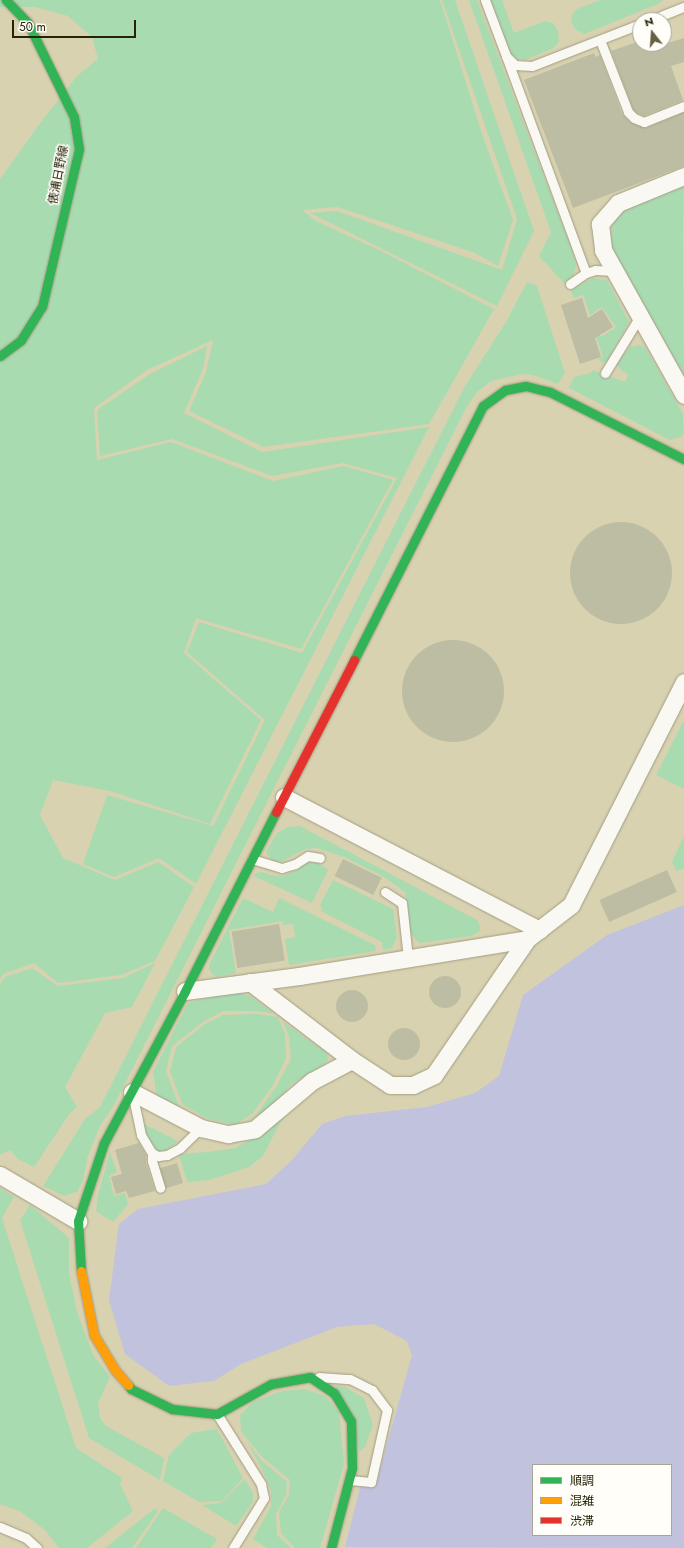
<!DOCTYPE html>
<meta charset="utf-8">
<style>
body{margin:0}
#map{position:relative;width:684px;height:1548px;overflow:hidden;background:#d8d2b0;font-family:Jost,"Noto Sans JP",sans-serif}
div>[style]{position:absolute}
.green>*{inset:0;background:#a9dbb1}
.water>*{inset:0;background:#c1c3de}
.building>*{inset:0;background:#bcbda2;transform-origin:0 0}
.round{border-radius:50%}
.roads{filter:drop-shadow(0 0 1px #a29d82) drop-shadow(0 0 1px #a29d82)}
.lane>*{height:9px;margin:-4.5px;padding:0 4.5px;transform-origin:4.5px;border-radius:4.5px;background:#f9f8f3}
.street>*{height:17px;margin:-8.5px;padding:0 8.5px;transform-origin:8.5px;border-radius:8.5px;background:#f9f8f3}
.fast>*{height:9px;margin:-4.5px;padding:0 4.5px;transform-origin:4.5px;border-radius:4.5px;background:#30b455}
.slow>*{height:9px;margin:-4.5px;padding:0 4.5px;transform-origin:4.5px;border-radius:4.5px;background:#ff9f0a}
.jam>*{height:9px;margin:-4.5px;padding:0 4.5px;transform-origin:4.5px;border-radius:4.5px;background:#e5322d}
span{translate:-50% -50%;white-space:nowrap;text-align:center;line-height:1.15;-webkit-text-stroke:3px #fffef8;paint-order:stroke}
.street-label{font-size:12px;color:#272309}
.legend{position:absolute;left:532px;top:1464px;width:140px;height:72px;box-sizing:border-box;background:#fffef8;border:1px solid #a9a698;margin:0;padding:5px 7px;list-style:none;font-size:12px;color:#272309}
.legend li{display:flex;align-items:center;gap:8px;height:20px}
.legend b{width:20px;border:1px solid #a9a698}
.north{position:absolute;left:632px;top:12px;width:40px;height:40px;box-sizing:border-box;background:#fffef8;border:1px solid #a9a698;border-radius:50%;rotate:343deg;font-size:11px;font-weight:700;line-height:16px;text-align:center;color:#272309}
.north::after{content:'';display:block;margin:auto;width:14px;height:18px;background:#656043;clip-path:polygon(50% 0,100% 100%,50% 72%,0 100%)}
.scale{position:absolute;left:12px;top:20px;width:124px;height:18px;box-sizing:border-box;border:2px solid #272309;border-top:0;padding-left:5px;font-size:12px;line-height:14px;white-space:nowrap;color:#272309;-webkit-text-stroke:3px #fffef8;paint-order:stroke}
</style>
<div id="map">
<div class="green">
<i style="clip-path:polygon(0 0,440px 0,483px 137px,513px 220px,498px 266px,475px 253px,337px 207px,302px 210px,316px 221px,379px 250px,494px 309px,429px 424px,263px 447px,189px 411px,206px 372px,213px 340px,147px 370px,94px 408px,97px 460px,171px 442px,273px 481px,343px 466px,393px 480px,301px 649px,196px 618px,184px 653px,261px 720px,210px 824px,110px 791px,53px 780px,40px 815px,63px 858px,115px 880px,158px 862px,194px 887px,155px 961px,121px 975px,58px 983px,34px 963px,3px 974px,0 979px,0 179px,41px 122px,77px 76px,98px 59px,92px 37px,68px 16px,35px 7px,0 7px)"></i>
<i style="clip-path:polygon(442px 0,455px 0,534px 231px,497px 306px,310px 213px,337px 211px,502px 270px,517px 219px)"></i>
<i style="clip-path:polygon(469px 0,477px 0,573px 253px,576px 266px,574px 274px,571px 279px,564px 283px,539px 256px,551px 232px)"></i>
<i style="clip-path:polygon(490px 0,502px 0,514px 33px,545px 21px,553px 23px,558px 31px,559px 42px,552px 49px,525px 60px,517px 59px,511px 54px)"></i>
<i style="clip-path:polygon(600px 0,663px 0,658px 4px,584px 34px,576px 30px,571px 22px,572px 15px,577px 9px)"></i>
<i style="clip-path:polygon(684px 184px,683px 235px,684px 375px,621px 265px,612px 247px,611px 231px,615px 218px,633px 205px)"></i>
<i style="clip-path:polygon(593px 278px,607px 280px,629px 322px,606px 363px,597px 360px,603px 357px,592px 324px,601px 337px,616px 327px,602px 307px,590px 315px,583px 295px,573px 298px,571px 290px)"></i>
<i style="clip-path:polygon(527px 282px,537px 286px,565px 373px,558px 384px,533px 375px,522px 374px,491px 381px,477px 392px,466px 408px,113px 1107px,101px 1124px,88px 1155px,83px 1180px,77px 1192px,64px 1196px,43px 1186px,85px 1119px,100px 1107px,464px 388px,506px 322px)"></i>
<i style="clip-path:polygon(640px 345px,645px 347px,683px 414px,684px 433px,680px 437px,670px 440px,569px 388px,574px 377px,590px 373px,593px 370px,625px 382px,628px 374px,622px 371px,618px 366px,618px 362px,630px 347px)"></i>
<i style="clip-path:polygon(207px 346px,203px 369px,184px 413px,262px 452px,429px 427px,196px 884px,159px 858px,114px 877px,83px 864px,107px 795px,213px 826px,265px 720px,187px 652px,199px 622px,302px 653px,397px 478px,343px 463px,272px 476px,172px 439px,100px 456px,97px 410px,150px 374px)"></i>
<i style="clip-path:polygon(684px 720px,684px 789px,656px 775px)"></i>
<i style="clip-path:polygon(300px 826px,477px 920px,480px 927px,480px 931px,472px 936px,419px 943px,411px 934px,405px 892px,384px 877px,344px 857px,317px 848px,305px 849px,283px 861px,272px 861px,266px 852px,277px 833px,288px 827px)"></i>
<i style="clip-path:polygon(684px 836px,684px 868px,676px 871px,672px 862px)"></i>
<i style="clip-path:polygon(308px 862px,318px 863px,328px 870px,312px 903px,254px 876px,256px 873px,262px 872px,271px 875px,282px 876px,296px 871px)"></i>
<i style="clip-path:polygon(333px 880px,393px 909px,397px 937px,392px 948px,383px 950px,382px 942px,321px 911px,322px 907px,320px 905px)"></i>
<i style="clip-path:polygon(243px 898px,273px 912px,279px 898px,375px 945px,376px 951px,289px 965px,285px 939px,295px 937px,293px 924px,283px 925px,282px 921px,229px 930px,236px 973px,216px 977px,209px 970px,209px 965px)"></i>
<i style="clip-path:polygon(155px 963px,132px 1007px,105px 1013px,65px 1087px,77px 1107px,70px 1113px,34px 1167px,18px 1159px,10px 1150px,0 1155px,0 984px,5px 977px,32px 968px,58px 986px,123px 978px)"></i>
<i style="clip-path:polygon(238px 993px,250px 996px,273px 1013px,253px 1011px,223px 1011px,203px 1022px,172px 1046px,166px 1071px,179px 1106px,157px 1097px,153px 1072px,188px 1003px,215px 996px)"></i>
<i style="clip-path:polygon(257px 1014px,278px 1017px,285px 1034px,286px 1058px,273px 1085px,253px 1113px,235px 1125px,206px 1118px,182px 1104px,170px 1071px,176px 1047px,205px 1024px,223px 1015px)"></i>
<i style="clip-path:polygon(283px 1022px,327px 1053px,328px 1060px,321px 1067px,291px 1084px,272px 1108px,247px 1121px,257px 1114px,276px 1087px,291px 1059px,289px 1036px)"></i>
<i style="clip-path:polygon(284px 1115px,263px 1156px,249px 1167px,209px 1180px,187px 1182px,179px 1154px,208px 1152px,235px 1148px,261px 1134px)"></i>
<i style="clip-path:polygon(142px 1123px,178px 1141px,165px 1151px,157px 1151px,145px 1133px)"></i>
<i style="clip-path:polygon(110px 1152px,117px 1172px,109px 1176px,114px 1196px,125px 1193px,128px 1204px,114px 1221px,108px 1219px,96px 1211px,98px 1195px)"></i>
<i style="clip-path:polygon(0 1188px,14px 1197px,2px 1218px,76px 1448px,122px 1478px,120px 1484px,133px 1511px,87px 1548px,59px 1548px,45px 1530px,21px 1512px,0 1504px)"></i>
<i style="clip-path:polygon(30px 1205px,69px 1238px,69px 1273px,77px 1312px,93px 1355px,110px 1377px,98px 1403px,100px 1418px,106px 1426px,164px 1458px,160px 1480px,89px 1438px,20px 1220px)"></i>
<i style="clip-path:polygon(335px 1386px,345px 1387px,364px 1398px,373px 1425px,365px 1447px,360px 1451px)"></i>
<i style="clip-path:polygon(305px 1389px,325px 1396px,339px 1412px,344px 1464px,320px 1548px,295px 1548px,281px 1533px,279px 1512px,289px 1495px,290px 1480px,261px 1456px,241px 1431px,240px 1415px,253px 1402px,282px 1391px)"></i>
<i style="clip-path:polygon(217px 1429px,243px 1478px,222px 1501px,199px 1502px,163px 1481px,169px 1455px,191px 1433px)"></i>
<i style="clip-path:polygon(247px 1442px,261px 1460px,287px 1482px,286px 1495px,276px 1514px,277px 1535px,291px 1548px,267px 1548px,253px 1539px,271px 1506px,271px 1491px,261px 1467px)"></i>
<i style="clip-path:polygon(245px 1479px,253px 1493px,253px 1502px,236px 1526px,202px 1505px,221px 1503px)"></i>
<i style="clip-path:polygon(163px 1508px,217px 1539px,211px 1548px,136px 1548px)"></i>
<i style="clip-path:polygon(154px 1509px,158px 1511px,132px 1548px,105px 1548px)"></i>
</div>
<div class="water">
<i style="clip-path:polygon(evenodd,684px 905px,684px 1548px,345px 1547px,361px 1484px,375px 1487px,412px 1355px,407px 1341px,374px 1324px,337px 1327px,241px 1364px,214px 1381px,169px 1386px,125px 1354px,109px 1300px,119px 1224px,138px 1209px,266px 1184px,292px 1160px,322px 1124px,345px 1116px,427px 1107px,475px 1093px,499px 1076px,523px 995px,607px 935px,684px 905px,533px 1465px,671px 1465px,671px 1535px,533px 1535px,533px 1465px)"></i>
</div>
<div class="building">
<i style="clip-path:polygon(684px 38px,684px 62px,671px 66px,683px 100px,644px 116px,637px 113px,633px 109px,611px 51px,640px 41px,640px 44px,665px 44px)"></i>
<i style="clip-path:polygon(594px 53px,596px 57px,600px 55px,622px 114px,630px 122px,646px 128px,684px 112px,684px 166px,573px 208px,524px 80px)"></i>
<i style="clip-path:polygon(582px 298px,588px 318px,602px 309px,613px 327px,595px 338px,601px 357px,580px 364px,561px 305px)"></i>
<i class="round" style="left:570px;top:522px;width:102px;height:102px"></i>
<i class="round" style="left:402px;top:640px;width:102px;height:102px"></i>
<i style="left:343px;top:859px;width:43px;height:19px;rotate:26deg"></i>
<i style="left:667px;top:870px;width:24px;height:74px;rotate:66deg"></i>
<i style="left:279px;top:924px;width:37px;height:48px;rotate:81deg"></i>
<i class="round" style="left:429px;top:976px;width:32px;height:32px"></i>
<i class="round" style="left:336px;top:990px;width:32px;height:32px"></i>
<i class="round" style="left:388px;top:1028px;width:32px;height:32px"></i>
<i style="clip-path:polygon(139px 1143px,146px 1155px,146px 1163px,155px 1191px,129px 1198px,126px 1191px,116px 1194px,111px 1177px,122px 1174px,115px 1150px)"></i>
<i style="left:177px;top:1163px;width:21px;height:18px;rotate:73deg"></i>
</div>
<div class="roads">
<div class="lane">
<i style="left:485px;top:0;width:60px;rotate:69.4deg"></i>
<i style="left:506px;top:56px;width:13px;rotate:45deg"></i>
<i style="left:515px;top:65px;width:17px;rotate:3deg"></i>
<i style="left:532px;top:66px;width:116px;rotate:-21.3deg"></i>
<i style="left:651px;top:20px;width:35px;rotate:-22deg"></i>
<i style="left:600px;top:40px;width:77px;rotate:68.7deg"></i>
<i style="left:628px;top:112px;width:8px;rotate:45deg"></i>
<i style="left:634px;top:118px;width:11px;rotate:22deg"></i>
<i style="left:644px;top:122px;width:43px;rotate:-21.8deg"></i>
<i style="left:506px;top:56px;width:231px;rotate:69.8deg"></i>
<i style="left:570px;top:284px;width:19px;rotate:-35deg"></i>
<i style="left:586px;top:273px;width:9px;rotate:-18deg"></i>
<i style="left:595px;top:270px;width:20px;rotate:3deg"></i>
<i style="left:605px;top:373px;width:67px;rotate:-58.4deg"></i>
<i style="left:252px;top:859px;width:31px;rotate:17deg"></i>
<i style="left:282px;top:868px;width:14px;rotate:-17deg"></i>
<i style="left:295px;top:864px;width:15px;rotate:-32deg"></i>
<i style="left:308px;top:856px;width:12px;rotate:9deg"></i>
<i style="left:385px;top:892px;width:20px;rotate:33deg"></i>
<i style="left:402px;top:903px;width:55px;rotate:83.8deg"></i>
<i style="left:133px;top:1097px;width:39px;rotate:78deg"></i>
<i style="left:141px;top:1135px;width:21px;rotate:59deg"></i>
<i style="left:152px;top:1153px;width:7px;rotate:27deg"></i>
<i style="left:158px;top:1156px;width:9px;rotate:-6deg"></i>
<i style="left:167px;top:1155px;width:15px;rotate:-28deg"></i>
<i style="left:180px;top:1148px;width:29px;rotate:-44deg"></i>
<i style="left:152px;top:1153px;width:8px;rotate:90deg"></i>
<i style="left:152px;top:1161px;width:28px;rotate:73deg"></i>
<i style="left:319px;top:1377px;width:31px;rotate:4deg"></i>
<i style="left:350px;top:1379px;width:25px;rotate:27deg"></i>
<i style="left:372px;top:1390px;width:25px;rotate:53deg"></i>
<i style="left:387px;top:1410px;width:74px;rotate:102.5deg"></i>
<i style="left:371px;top:1482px;width:22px;rotate:-175deg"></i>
<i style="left:217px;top:1414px;width:83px;rotate:57.8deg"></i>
<i style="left:261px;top:1484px;width:14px;rotate:78deg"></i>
<i style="left:264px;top:1498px;width:59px;rotate:121.8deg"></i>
<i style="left:0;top:1527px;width:28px;rotate:23deg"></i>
<i style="left:26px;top:1538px;width:15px;rotate:42deg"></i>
</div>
<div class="street">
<i style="left:684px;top:176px;width:71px;rotate:157.8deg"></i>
<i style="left:618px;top:203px;width:28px;rotate:131deg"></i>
<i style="left:600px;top:224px;width:26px;rotate:83deg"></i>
<i style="left:603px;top:250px;width:166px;rotate:60.8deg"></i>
<i style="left:284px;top:797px;width:288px;rotate:27.5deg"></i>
<i style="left:250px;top:982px;width:128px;rotate:37.4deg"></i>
<i style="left:352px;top:1060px;width:45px;rotate:33.3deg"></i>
<i style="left:390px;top:1085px;width:23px"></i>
<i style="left:413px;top:1085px;width:23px;rotate:-25deg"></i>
<i style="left:434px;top:1075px;width:165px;rotate:-55.6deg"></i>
<i style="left:527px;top:939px;width:56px;rotate:-37.7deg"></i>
<i style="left:571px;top:905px;width:250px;rotate:-63.1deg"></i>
<i style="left:185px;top:991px;width:115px;rotate:-7.5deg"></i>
<i style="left:299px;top:976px;width:231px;rotate:-9.2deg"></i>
<i style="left:132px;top:1092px;width:78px;rotate:27.6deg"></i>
<i style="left:201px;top:1128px;width:28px;rotate:13deg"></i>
<i style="left:228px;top:1134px;width:27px;rotate:-10deg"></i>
<i style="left:255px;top:1129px;width:75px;rotate:-40.1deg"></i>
<i style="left:312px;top:1081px;width:45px;rotate:-27.7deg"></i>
<i style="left:0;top:1175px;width:91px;rotate:30.5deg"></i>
</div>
<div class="fast">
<i style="left:0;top:356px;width:26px;rotate:-37deg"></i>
<i style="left:21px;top:340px;width:39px;rotate:-58deg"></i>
<i style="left:42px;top:307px;width:162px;rotate:-76.8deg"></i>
<i style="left:79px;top:149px;width:32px;rotate:-99deg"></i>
<i style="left:74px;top:117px;width:105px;rotate:-116.1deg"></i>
<i style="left:28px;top:23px;width:32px;rotate:-134deg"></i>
<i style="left:354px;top:660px;width:285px;rotate:-63.1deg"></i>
<i style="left:483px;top:406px;width:27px;rotate:-36deg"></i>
<i style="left:505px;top:390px;width:21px;rotate:-11deg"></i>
<i style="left:526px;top:386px;width:25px;rotate:14deg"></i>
<i style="left:550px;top:392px;width:150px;rotate:26.6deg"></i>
<i style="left:81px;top:1271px;width:50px;rotate:-93.4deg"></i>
<i style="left:78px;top:1221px;width:82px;rotate:-71.6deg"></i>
<i style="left:104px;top:1143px;width:172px;rotate:-61.9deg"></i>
<i style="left:185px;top:991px;width:201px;rotate:-63.1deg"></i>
<i style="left:128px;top:1385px;width:5px;rotate:53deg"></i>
<i style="left:131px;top:1389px;width:46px;rotate:26deg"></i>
<i style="left:172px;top:1409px;width:45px;rotate:6.3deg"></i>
<i style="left:217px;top:1414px;width:62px;rotate:-29.1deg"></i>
<i style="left:271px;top:1384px;width:40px;rotate:-10deg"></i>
<i style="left:310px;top:1377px;width:29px;rotate:34deg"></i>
<i style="left:334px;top:1393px;width:33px;rotate:59deg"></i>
<i style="left:351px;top:1421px;width:47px;rotate:88.8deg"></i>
<i style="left:352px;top:1468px;width:83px;rotate:104.7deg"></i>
</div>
<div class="slow">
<i style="left:81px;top:1271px;width:65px;rotate:78.5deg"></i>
<i style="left:94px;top:1335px;width:41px;rotate:59deg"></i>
<i style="left:115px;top:1370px;width:20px;rotate:49deg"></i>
</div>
<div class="jam">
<i style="left:276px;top:812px;width:171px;rotate:-62.8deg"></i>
</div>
</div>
<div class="street-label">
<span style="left:59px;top:175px;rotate:-79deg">俵浦日野線</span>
</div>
<ul class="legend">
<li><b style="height:5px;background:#30b455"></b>順調</li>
<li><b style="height:5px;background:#ff9f0a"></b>混雑</li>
<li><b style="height:5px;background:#e5322d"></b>渋滞</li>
</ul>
<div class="north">N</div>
<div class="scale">50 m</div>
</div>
